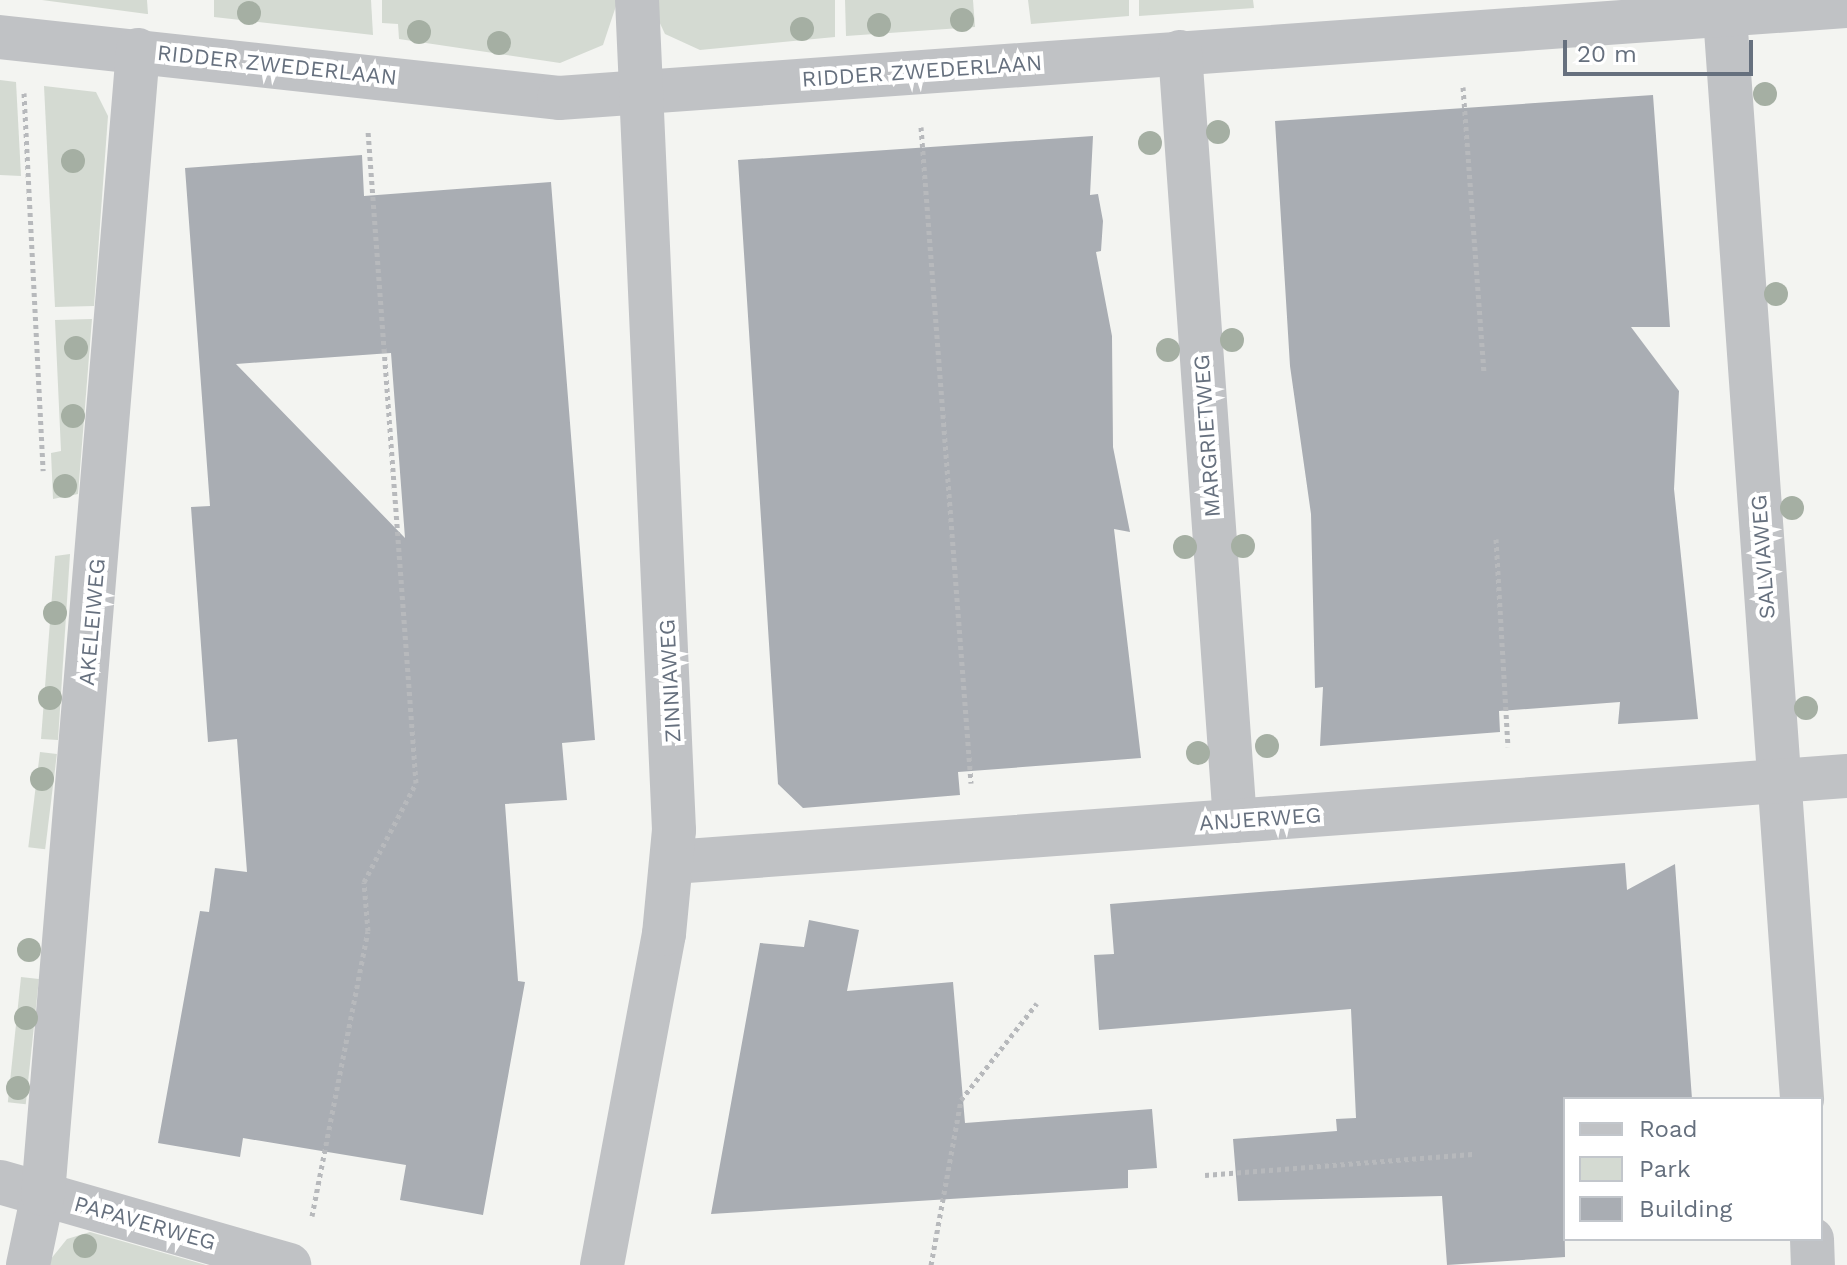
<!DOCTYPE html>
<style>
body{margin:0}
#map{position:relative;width:1847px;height:1265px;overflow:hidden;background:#f3f4f1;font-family:"Work Sans",sans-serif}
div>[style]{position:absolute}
.green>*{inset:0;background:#d4dad2;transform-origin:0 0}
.building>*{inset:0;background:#a9adb3}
.path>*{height:5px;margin-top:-2.5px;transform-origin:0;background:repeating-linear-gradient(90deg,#b7b9bc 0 4px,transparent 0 8px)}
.minor>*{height:44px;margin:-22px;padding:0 22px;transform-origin:22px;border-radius:22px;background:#c0c2c5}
.trees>*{width:24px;height:24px;margin:-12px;border-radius:50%;background:#a5afa3}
span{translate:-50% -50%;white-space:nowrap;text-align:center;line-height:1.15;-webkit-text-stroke:8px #fff;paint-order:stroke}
.street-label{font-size:22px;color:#66707e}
.legend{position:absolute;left:1563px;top:1097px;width:260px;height:144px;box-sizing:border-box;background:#fff;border:2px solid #c2c6cb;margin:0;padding:10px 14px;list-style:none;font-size:24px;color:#66707e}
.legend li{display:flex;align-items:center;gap:16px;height:40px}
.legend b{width:40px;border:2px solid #c2c6cb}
.scale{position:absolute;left:1563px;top:40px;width:190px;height:36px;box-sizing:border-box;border:4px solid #66707e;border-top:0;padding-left:10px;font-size:24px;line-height:28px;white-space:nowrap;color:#66707e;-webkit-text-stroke:6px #fff;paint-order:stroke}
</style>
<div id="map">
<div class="green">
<i style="clip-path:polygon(42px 0,147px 0,148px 14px,147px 14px)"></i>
<i style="clip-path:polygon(214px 0,371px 0,373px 35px,214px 17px)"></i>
<i style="clip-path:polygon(382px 0,618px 0,603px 45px,560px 63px,399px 39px,398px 24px,382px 23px)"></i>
<i style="clip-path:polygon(649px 0,835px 0,835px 37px,700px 50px,665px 34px)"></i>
<i style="clip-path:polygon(845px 0,973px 0,975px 27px,846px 36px)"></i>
<i style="clip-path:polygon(1028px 0,1129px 0,1129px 16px,1031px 24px)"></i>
<i style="clip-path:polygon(1139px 0,1253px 0,1254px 8px,1139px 16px)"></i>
<i style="clip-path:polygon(0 80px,16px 82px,21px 176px,0 175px)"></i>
<i style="clip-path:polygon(44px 86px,96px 92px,108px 116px,94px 306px,55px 307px)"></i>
<i style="clip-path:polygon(92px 319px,78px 494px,53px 499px,51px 453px,61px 451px,55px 320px)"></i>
<i style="clip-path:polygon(70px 554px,58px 740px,41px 739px,55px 556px)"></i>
<i style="left:40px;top:752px;width:17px;height:96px;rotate:7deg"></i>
<i style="left:21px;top:977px;width:18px;height:126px;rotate:6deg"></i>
<i style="clip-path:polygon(90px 1232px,206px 1265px,46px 1265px,67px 1239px)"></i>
</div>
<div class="building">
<i style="clip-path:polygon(1653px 95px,1670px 327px,1631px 327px,1679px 391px,1674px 489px,1698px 719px,1618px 724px,1620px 702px,1499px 711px,1500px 732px,1320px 746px,1323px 687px,1315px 688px,1311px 514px,1290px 366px,1275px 121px)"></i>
<i style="clip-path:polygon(1093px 136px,1090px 195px,1098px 194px,1103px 221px,1101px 251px,1096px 252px,1112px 336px,1113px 447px,1130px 532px,1114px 529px,1141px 758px,958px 772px,960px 795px,803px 808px,778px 784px,738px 160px)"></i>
<i style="clip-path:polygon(evenodd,362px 155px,364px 196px,551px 182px,595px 740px,562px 743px,567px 800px,505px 804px,518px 981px,525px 982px,483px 1215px,400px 1200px,406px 1165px,243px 1138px,240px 1157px,158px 1143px,200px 911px,209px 912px,215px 868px,247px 872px,237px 739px,208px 742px,191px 507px,210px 506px,185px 168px,362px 155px,391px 353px,405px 538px,236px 364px,391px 353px)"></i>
<i style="clip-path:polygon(1625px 863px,1627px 890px,1675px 864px,1692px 1099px,1563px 1099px,1565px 1257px,1447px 1265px,1442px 1196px,1238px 1201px,1233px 1139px,1337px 1131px,1336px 1119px,1356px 1118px,1351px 1009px,1099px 1030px,1094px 955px,1114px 954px,1110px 904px)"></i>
<i style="clip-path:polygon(809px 920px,859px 930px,847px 991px,953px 982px,965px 1123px,1152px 1109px,1157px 1168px,1128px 1170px,1128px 1188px,711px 1214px,760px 943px,804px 947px)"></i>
</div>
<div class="path">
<i style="left:1463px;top:87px;width:286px;rotate:85.8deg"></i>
<i style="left:24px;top:93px;width:378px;rotate:87.1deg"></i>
<i style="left:921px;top:127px;width:658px;rotate:85.64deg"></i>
<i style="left:1496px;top:539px;width:208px;rotate:86.7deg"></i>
<i style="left:1205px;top:1175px;width:268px;rotate:-4.5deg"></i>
<i style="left:312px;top:1216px;width:290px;rotate:-78.9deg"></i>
<i style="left:368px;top:931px;width:49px;rotate:-94.7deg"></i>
<i style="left:364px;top:882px;width:112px;rotate:-62.3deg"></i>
<i style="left:416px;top:783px;width:654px;rotate:-94.21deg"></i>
<i style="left:931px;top:1265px;width:168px;rotate:-79.7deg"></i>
<i style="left:961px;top:1100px;width:123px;rotate:-51.9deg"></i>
</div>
<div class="minor">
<i style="left:1725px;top:16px;width:1086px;rotate:85.93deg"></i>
<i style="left:0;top:37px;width:562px;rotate:6.23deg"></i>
<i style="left:559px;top:98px;width:1291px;rotate:-4.09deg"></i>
<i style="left:1180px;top:52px;width:771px;rotate:85.91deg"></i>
<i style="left:673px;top:862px;width:1177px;rotate:-4.19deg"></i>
<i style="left:0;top:1182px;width:301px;rotate:16deg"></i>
<i style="left:1812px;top:1239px;width:26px;rotate:88deg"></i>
<i style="left:28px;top:1265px;width:73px;rotate:-78.1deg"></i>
<i style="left:43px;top:1194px;width:1148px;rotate:-85.25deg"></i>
<i style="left:602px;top:1265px;width:337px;rotate:-79.4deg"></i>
<i style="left:664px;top:934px;width:104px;rotate:-84.5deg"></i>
<i style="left:674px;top:830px;width:831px;rotate:-92.55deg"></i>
</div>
<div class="trees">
<i style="left:249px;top:13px"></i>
<i style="left:962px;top:20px"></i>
<i style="left:879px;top:25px"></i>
<i style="left:802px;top:29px"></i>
<i style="left:419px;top:32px"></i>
<i style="left:499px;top:43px"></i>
<i style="left:1765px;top:94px"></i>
<i style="left:1218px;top:132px"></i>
<i style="left:1150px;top:143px"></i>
<i style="left:73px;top:161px"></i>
<i style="left:1776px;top:294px"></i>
<i style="left:1232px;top:340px"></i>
<i style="left:76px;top:348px"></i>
<i style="left:1168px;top:350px"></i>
<i style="left:73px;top:416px"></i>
<i style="left:65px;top:486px"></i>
<i style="left:1792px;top:508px"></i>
<i style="left:1243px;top:546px"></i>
<i style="left:1185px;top:547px"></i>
<i style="left:55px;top:613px"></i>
<i style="left:50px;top:698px"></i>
<i style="left:1806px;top:708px"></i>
<i style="left:1267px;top:746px"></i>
<i style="left:1198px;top:753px"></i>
<i style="left:42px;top:779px"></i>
<i style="left:29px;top:950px"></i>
<i style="left:26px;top:1018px"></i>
<i style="left:18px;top:1088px"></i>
<i style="left:85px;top:1246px"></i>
</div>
<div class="street-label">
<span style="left:277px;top:65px;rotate:6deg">RIDDER ZWEDERLAAN</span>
<span style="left:922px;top:71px;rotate:-4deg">RIDDER ZWEDERLAAN</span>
<span style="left:1207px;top:436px;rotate:-94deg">MARGRIETWEG</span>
<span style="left:1763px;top:557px;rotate:-94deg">SALVIAWEG</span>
<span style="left:92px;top:622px;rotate:-85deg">AKELEIWEG</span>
<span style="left:670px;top:681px;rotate:-93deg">ZINNIAWEG</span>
<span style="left:1260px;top:819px;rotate:-4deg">ANJERWEG</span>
<span style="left:145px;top:1223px;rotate:16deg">PAPAVERWEG</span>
</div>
<ul class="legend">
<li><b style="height:10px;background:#c0c2c5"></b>Road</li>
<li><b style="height:22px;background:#d4dad2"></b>Park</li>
<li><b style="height:22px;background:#a9adb3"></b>Building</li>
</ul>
<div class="scale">20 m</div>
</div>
